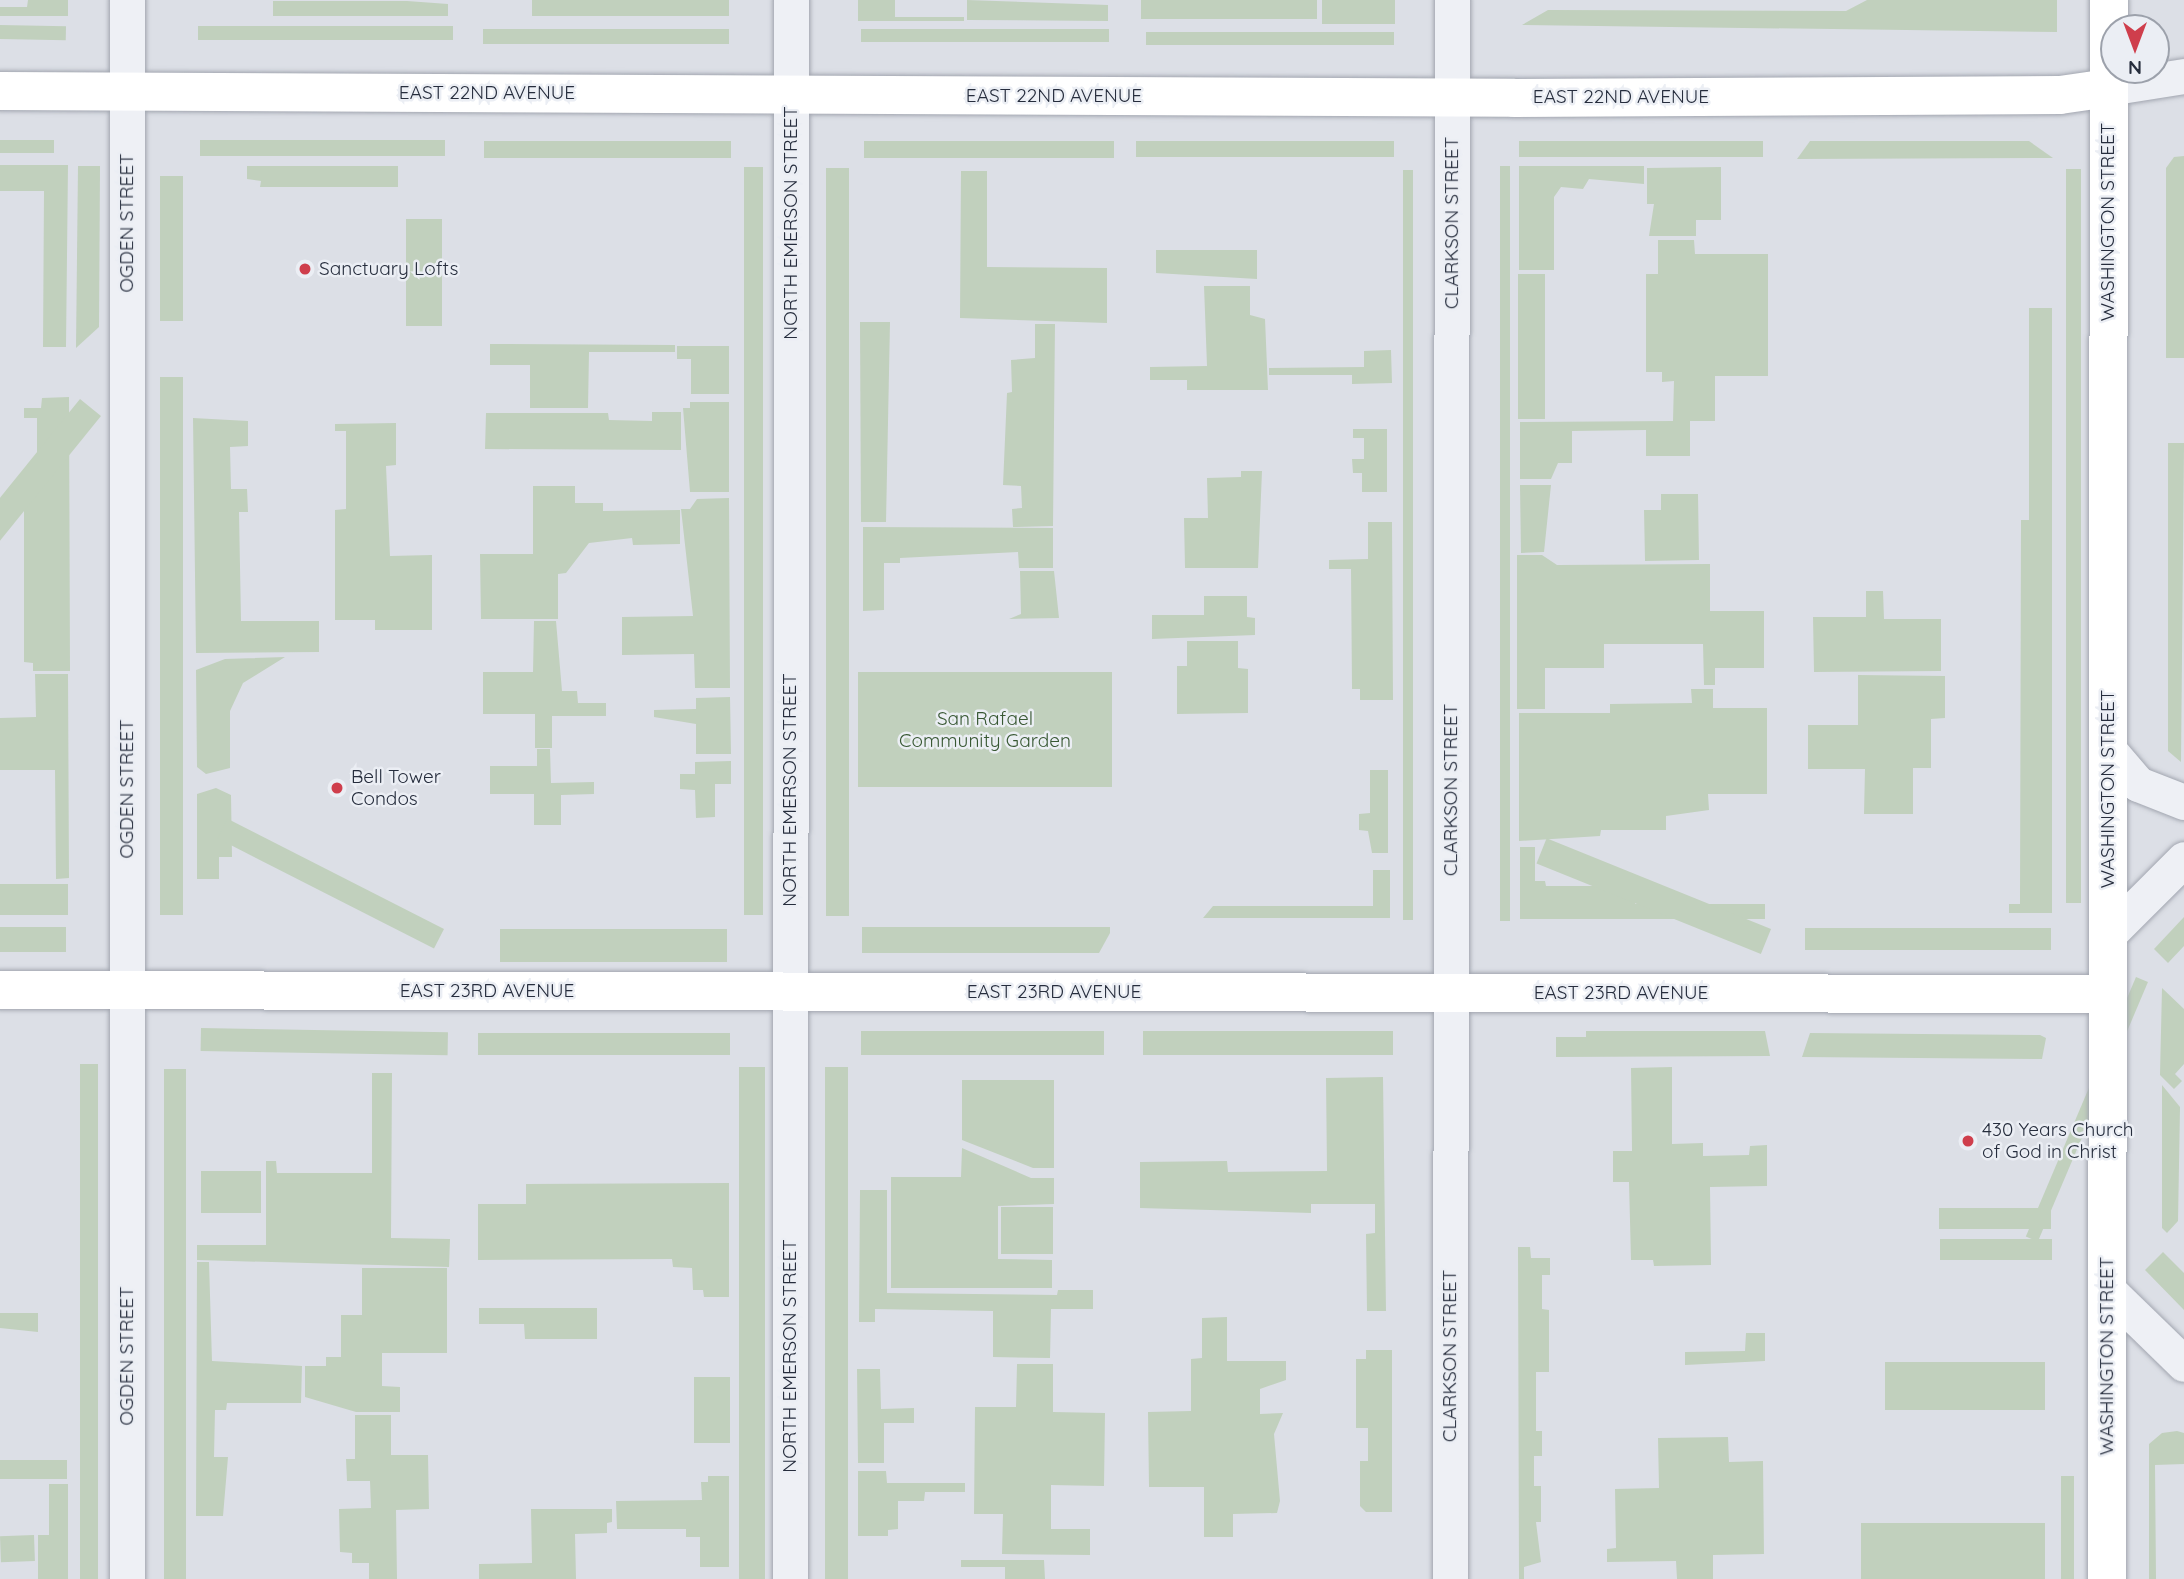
<!DOCTYPE html>
<style>
body{margin:0}
#map{position:relative;width:2184px;height:1579px;overflow:hidden;background:#dcdfe6;font-family:Quicksand,sans-serif}
div>[style]{position:absolute}
.green>*{inset:0;background:#c1d0bd;transform-origin:0 0}
.roads{filter:drop-shadow(0 0 2px #a2a6b0) drop-shadow(0 0 2px #a2a6b0)}
.street>*{height:35px;margin:-17.5px;padding:0 17.5px;transform-origin:17.5px;border-radius:17.5px;background:#eef0f5}
.secondary>*{height:38px;margin:-19px;padding:0 19px;transform-origin:19px;border-radius:19px;background:#fff}
.dots>*{width:19px;height:19px;translate:-50% -50%;box-sizing:border-box;border:4px solid #ebeef4;border-radius:50%}
span{translate:-50% -50%;white-space:nowrap;text-align:center;line-height:1.15;-webkit-text-stroke:5px #ebeef4;paint-order:stroke}
.street-label{font-size:19px;color:#262d3d}
.poi-label{font-size:19px;color:#262d3d}
.left{translate:0 -50%;text-align:left}
.park-label{font-size:19px;color:#385833}
.north{position:absolute;left:2100px;top:14px;width:70px;height:70px;box-sizing:border-box;background:#ebeef4;border:2px solid #9ca1ab;border-radius:50%;rotate:180deg;font-size:19px;font-weight:700;line-height:28px;text-align:center;color:#262d3d}
.north::after{content:'';display:block;margin:auto;width:24px;height:32px;background:#cf3e4c;clip-path:polygon(50% 0,100% 100%,50% 72%,0 100%)}
</style>
<div id="map">
<div class="green">
<i style="clip-path:polygon(28px 0,68px 0,68px 16px,0 16px,0 7px,27px 7px)"></i>
<i style="left:532px;top:0;width:197px;height:16px"></i>
<i style="clip-path:polygon(858px 0,895px 0,895px 17px,964px 17px,964px 21px,858px 21px)"></i>
<i style="clip-path:polygon(967px 0,1108px 5px,1108px 21px,967px 20px)"></i>
<i style="left:1141px;top:0;width:176px;height:19px"></i>
<i style="left:1322px;top:0;width:73px;height:24px"></i>
<i style="clip-path:polygon(1867px 0,2057px 0,2057px 32px,1522px 25px,1548px 10px,1846px 11px)"></i>
<i style="clip-path:polygon(273px 1px,407px 1px,448px 4px,448px 16px,273px 16px)"></i>
<i style="left:0;top:25px;width:66px;height:14px;rotate:1deg"></i>
<i style="left:198px;top:26px;width:255px;height:14px"></i>
<i style="left:483px;top:29px;width:246px;height:15px"></i>
<i style="left:861px;top:29px;width:248px;height:13px"></i>
<i style="left:1146px;top:32px;width:248px;height:13px"></i>
<i style="left:0;top:140px;width:54px;height:13px"></i>
<i style="left:200px;top:140px;width:245px;height:16px"></i>
<i style="left:484px;top:141px;width:247px;height:17px"></i>
<i style="left:864px;top:141px;width:250px;height:17px"></i>
<i style="left:1394px;top:141px;width:16px;height:258px;rotate:90deg"></i>
<i style="left:1519px;top:141px;width:244px;height:16px"></i>
<i style="clip-path:polygon(1810px 141px,2029px 141px,2053px 158px,1797px 159px)"></i>
<i style="clip-path:polygon(2184px 156px,2184px 358px,2166px 358px,2166px 168px,2174px 157px)"></i>
<i style="clip-path:polygon(0 165px,68px 165px,66px 347px,43px 347px,44px 191px,0 191px)"></i>
<i style="clip-path:polygon(78px 166px,100px 166px,99px 327px,76px 348px)"></i>
<i style="clip-path:polygon(247px 166px,398px 166px,398px 187px,260px 187px,261px 181px,247px 179px)"></i>
<i style="left:1500px;top:166px;width:10px;height:755px"></i>
<i style="clip-path:polygon(1519px 166px,1644px 166px,1644px 184px,1589px 179px,1583px 189px,1561px 187px,1554px 197px,1554px 270px,1519px 270px)"></i>
<i style="left:744px;top:167px;width:19px;height:748px"></i>
<i style="clip-path:polygon(1721px 167px,1721px 220px,1696px 220px,1696px 236px,1649px 236px,1654px 204px,1647px 204px,1647px 168px)"></i>
<i style="left:826px;top:168px;width:23px;height:748px"></i>
<i style="left:2066px;top:169px;width:15px;height:734px"></i>
<i style="left:1403px;top:170px;width:10px;height:750px"></i>
<i style="clip-path:polygon(961px 171px,987px 171px,987px 267px,1107px 268px,1107px 323px,960px 318px)"></i>
<i style="left:160px;top:176px;width:23px;height:145px"></i>
<i style="left:406px;top:219px;width:36px;height:107px"></i>
<i style="clip-path:polygon(1658px 240px,1694px 240px,1695px 254px,1768px 254px,1768px 376px,1715px 376px,1715px 421px,1690px 421px,1690px 456px,1646px 456px,1646px 430px,1572px 431px,1572px 463px,1558px 463px,1551px 479px,1520px 479px,1520px 422px,1673px 421px,1674px 381px,1662px 382px,1662px 372px,1646px 372px,1646px 274px,1658px 274px)"></i>
<i style="clip-path:polygon(1156px 250px,1257px 250px,1257px 279px,1156px 273px)"></i>
<i style="left:1518px;top:274px;width:27px;height:145px"></i>
<i style="clip-path:polygon(1204px 286px,1250px 286px,1250px 315px,1265px 319px,1268px 390px,1187px 390px,1187px 380px,1150px 380px,1150px 367px,1207px 366px)"></i>
<i style="clip-path:polygon(2029px 308px,2052px 308px,2052px 913px,2009px 913px,2009px 904px,2020px 904px,2021px 520px,2029px 520px)"></i>
<i style="clip-path:polygon(860px 322px,890px 322px,886px 522px,861px 522px)"></i>
<i style="clip-path:polygon(1035px 324px,1055px 324px,1053px 526px,1013px 527px,1012px 509px,1022px 508px,1021px 486px,1003px 485px,1007px 393px,1012px 392px,1011px 360px,1035px 358px)"></i>
<i style="clip-path:polygon(490px 344px,675px 345px,675px 352px,589px 352px,588px 408px,530px 408px,530px 365px,490px 365px)"></i>
<i style="clip-path:polygon(677px 346px,729px 346px,729px 394px,691px 394px,691px 359px,677px 359px)"></i>
<i style="clip-path:polygon(1391px 350px,1392px 383px,1352px 384px,1352px 375px,1269px 375px,1269px 368px,1364px 367px,1364px 351px)"></i>
<i style="left:160px;top:377px;width:23px;height:538px"></i>
<i style="clip-path:polygon(69px 397px,70px 671px,33px 671px,33px 663px,24px 662px,24px 471px,37px 471px,37px 418px,24px 418px,24px 408px,41px 408px,42px 398px)"></i>
<i style="left:80px;top:399px;width:27px;height:516px;rotate:39deg"></i>
<i style="clip-path:polygon(690px 402px,729px 402px,729px 492px,690px 492px,683px 408px,690px 408px)"></i>
<i style="clip-path:polygon(652px 412px,681px 412px,681px 450px,485px 449px,486px 413px,608px 413px,609px 420px,652px 421px)"></i>
<i style="clip-path:polygon(193px 418px,248px 421px,248px 446px,230px 447px,231px 489px,247px 489px,248px 512px,239px 512px,241px 621px,319px 621px,319px 652px,196px 653px)"></i>
<i style="clip-path:polygon(396px 423px,396px 465px,386px 466px,390px 556px,432px 555px,432px 630px,375px 630px,375px 620px,335px 620px,335px 510px,346px 509px,346px 431px,335px 431px,335px 424px)"></i>
<i style="clip-path:polygon(1353px 429px,1387px 429px,1387px 492px,1362px 492px,1362px 473px,1353px 473px,1352px 459px,1364px 459px,1364px 438px,1353px 438px)"></i>
<i style="clip-path:polygon(2168px 443px,2184px 443px,2181px 762px,2168px 751px)"></i>
<i style="clip-path:polygon(1241px 471px,1262px 471px,1258px 568px,1185px 568px,1184px 518px,1208px 518px,1207px 478px,1241px 477px)"></i>
<i style="clip-path:polygon(1520px 485px,1551px 485px,1544px 552px,1521px 553px)"></i>
<i style="clip-path:polygon(533px 486px,575px 486px,575px 503px,603px 503px,603px 511px,680px 510px,680px 544px,633px 545px,632px 538px,589px 543px,566px 573px,558px 574px,558px 619px,481px 619px,480px 554px,533px 554px)"></i>
<i style="clip-path:polygon(1661px 494px,1698px 494px,1699px 560px,1645px 561px,1644px 510px,1661px 510px)"></i>
<i style="clip-path:polygon(729px 498px,730px 688px,695px 688px,694px 654px,622px 655px,622px 617px,693px 616px,681px 509px,690px 509px,697px 499px)"></i>
<i style="clip-path:polygon(1368px 522px,1392px 522px,1393px 700px,1360px 700px,1360px 689px,1352px 689px,1351px 569px,1329px 569px,1329px 560px,1368px 559px)"></i>
<i style="clip-path:polygon(863px 527px,1053px 528px,1053px 568px,1019px 568px,1018px 552px,900px 558px,900px 563px,884px 563px,884px 610px,863px 611px)"></i>
<i style="clip-path:polygon(1517px 555px,1542px 555px,1557px 565px,1710px 564px,1710px 611px,1764px 611px,1764px 668px,1715px 668px,1715px 685px,1704px 685px,1703px 644px,1604px 644px,1604px 668px,1545px 668px,1545px 709px,1517px 709px)"></i>
<i style="clip-path:polygon(1020px 571px,1054px 571px,1059px 618px,1009px 619px,1021px 614px)"></i>
<i style="clip-path:polygon(1866px 591px,1883px 591px,1884px 619px,1941px 619px,1941px 671px,1814px 672px,1813px 617px,1866px 617px)"></i>
<i style="clip-path:polygon(1204px 596px,1247px 596px,1247px 617px,1255px 618px,1255px 635px,1152px 639px,1152px 615px,1204px 615px)"></i>
<i style="clip-path:polygon(534px 621px,556px 621px,562px 691px,577px 691px,578px 703px,606px 703px,606px 716px,552px 716px,552px 748px,535px 748px,535px 714px,483px 714px,483px 672px,533px 672px)"></i>
<i style="clip-path:polygon(1187px 641px,1238px 641px,1238px 668px,1248px 669px,1248px 713px,1177px 714px,1177px 666px,1187px 666px)"></i>
<i style="clip-path:polygon(285px 657px,243px 683px,230px 711px,230px 768px,206px 774px,197px 767px,196px 670px,225px 659px)"></i>
<i style="left:858px;top:672px;width:254px;height:115px"></i>
<i style="clip-path:polygon(35px 674px,68px 674px,69px 878px,56px 879px,55px 770px,0 770px,0 718px,36px 717px)"></i>
<i style="clip-path:polygon(1858px 675px,1945px 676px,1945px 718px,1931px 719px,1931px 768px,1913px 768px,1913px 814px,1864px 814px,1865px 769px,1808px 769px,1808px 725px,1858px 725px)"></i>
<i style="clip-path:polygon(1691px 689px,1713px 689px,1713px 708px,1767px 708px,1767px 794px,1708px 794px,1709px 810px,1666px 816px,1666px 830px,1601px 830px,1600px 836px,1519px 841px,1519px 713px,1610px 713px,1610px 704px,1692px 703px)"></i>
<i style="clip-path:polygon(730px 697px,731px 754px,696px 754px,696px 724px,654px 717px,654px 710px,696px 709px,696px 698px)"></i>
<i style="clip-path:polygon(537px 749px,550px 749px,551px 783px,594px 782px,594px 794px,561px 795px,561px 825px,534px 825px,534px 794px,490px 794px,490px 766px,537px 766px)"></i>
<i style="clip-path:polygon(731px 761px,731px 784px,715px 784px,715px 817px,696px 818px,695px 790px,680px 789px,680px 774px,695px 774px,695px 762px)"></i>
<i style="clip-path:polygon(1370px 770px,1388px 770px,1388px 853px,1372px 853px,1368px 831px,1359px 830px,1359px 814px,1370px 813px)"></i>
<i style="clip-path:polygon(216px 788px,231px 795px,232px 857px,219px 857px,219px 879px,197px 879px,197px 794px)"></i>
<i style="clip-path:polygon(1520px 847px,1535px 847px,1535px 881px,1545px 881px,1546px 886px,1610px 886px,1610px 878px,1634px 878px,1635px 904px,1765px 904px,1765px 919px,1520px 919px)"></i>
<i style="clip-path:polygon(1373px 870px,1390px 870px,1390px 918px,1203px 918px,1213px 906px,1373px 906px)"></i>
<i style="left:0;top:884px;width:68px;height:31px"></i>
<i style="clip-path:polygon(2184px 917px,2184px 946px,2168px 963px,2154px 949px)"></i>
<i style="left:0;top:927px;width:66px;height:25px"></i>
<i style="clip-path:polygon(862px 927px,1110px 927px,1110px 933px,1099px 953px,862px 953px)"></i>
<i style="left:2051px;top:928px;width:22px;height:246px;rotate:90deg"></i>
<i style="left:444px;top:929px;width:22px;height:243px;rotate:117deg"></i>
<i style="left:500px;top:929px;width:227px;height:33px"></i>
<i style="left:1771px;top:929px;width:27px;height:242px;rotate:112deg"></i>
<i style="left:2136px;top:977px;width:13px;height:282px;rotate:23deg"></i>
<i style="clip-path:polygon(2162px 988px,2184px 1009px,2184px 1064px,2175px 1074px,2182px 1081px,2174px 1089px,2160px 1075px)"></i>
<i style="left:201px;top:1028px;width:247px;height:23px;rotate:1deg"></i>
<i style="left:861px;top:1031px;width:243px;height:24px"></i>
<i style="left:1143px;top:1031px;width:250px;height:24px"></i>
<i style="clip-path:polygon(1586px 1031px,1765px 1031px,1770px 1056px,1556px 1057px,1556px 1037px,1586px 1037px)"></i>
<i style="left:478px;top:1033px;width:252px;height:22px"></i>
<i style="clip-path:polygon(1810px 1033px,2040px 1035px,2046px 1038px,2042px 1059px,1802px 1057px)"></i>
<i style="left:80px;top:1064px;width:18px;height:515px"></i>
<i style="left:739px;top:1067px;width:26px;height:512px"></i>
<i style="left:825px;top:1067px;width:23px;height:512px"></i>
<i style="clip-path:polygon(1672px 1067px,1672px 1144px,1703px 1143px,1703px 1156px,1749px 1155px,1750px 1146px,1767px 1145px,1767px 1186px,1710px 1187px,1711px 1265px,1654px 1266px,1653px 1260px,1631px 1260px,1629px 1182px,1613px 1182px,1613px 1151px,1632px 1151px,1631px 1068px)"></i>
<i style="left:164px;top:1069px;width:22px;height:510px"></i>
<i style="clip-path:polygon(372px 1073px,392px 1073px,391px 1238px,450px 1239px,449px 1267px,197px 1260px,197px 1245px,266px 1245px,266px 1161px,276px 1161px,277px 1173px,372px 1173px)"></i>
<i style="clip-path:polygon(1383px 1077px,1386px 1311px,1367px 1311px,1366px 1234px,1375px 1233px,1375px 1204px,1311px 1204px,1311px 1213px,1140px 1208px,1140px 1162px,1227px 1161px,1228px 1172px,1327px 1171px,1326px 1078px)"></i>
<i style="clip-path:polygon(962px 1080px,1054px 1080px,1054px 1168px,1033px 1168px,962px 1140px)"></i>
<i style="clip-path:polygon(2162px 1085px,2180px 1107px,2178px 1221px,2167px 1233px,2162px 1228px)"></i>
<i style="clip-path:polygon(962px 1148px,1031px 1178px,1054px 1178px,1054px 1204px,998px 1206px,998px 1259px,1052px 1260px,1052px 1288px,891px 1288px,891px 1177px,961px 1177px)"></i>
<i style="left:201px;top:1171px;width:60px;height:42px"></i>
<i style="clip-path:polygon(729px 1183px,729px 1297px,704px 1297px,703px 1290px,693px 1290px,692px 1268px,673px 1267px,672px 1259px,478px 1260px,478px 1204px,526px 1204px,526px 1184px)"></i>
<i style="clip-path:polygon(860px 1190px,887px 1190px,887px 1293px,1057px 1295px,1058px 1290px,1093px 1290px,1093px 1309px,1051px 1309px,1050px 1358px,993px 1357px,993px 1311px,875px 1309px,875px 1322px,859px 1322px)"></i>
<i style="left:1001px;top:1207px;width:52px;height:47px"></i>
<i style="left:1939px;top:1208px;width:112px;height:21px"></i>
<i style="left:1940px;top:1239px;width:112px;height:21px"></i>
<i style="clip-path:polygon(1518px 1247px,1530px 1247px,1531px 1258px,1550px 1258px,1550px 1275px,1542px 1275px,1542px 1309px,1549px 1310px,1549px 1372px,1536px 1372px,1536px 1431px,1542px 1431px,1542px 1456px,1534px 1456px,1534px 1486px,1541px 1486px,1541px 1522px,1536px 1522px,1541px 1562px,1524px 1567px,1524px 1579px,1519px 1579px)"></i>
<i style="clip-path:polygon(2163px 1252px,2184px 1273px,2184px 1310px,2145px 1270px)"></i>
<i style="clip-path:polygon(197px 1262px,209px 1262px,212px 1361px,302px 1366px,301px 1403px,227px 1403px,226px 1410px,215px 1410px,214px 1457px,228px 1457px,223px 1516px,196px 1516px)"></i>
<i style="clip-path:polygon(362px 1268px,447px 1268px,447px 1353px,382px 1353px,382px 1386px,400px 1387px,400px 1412px,356px 1412px,305px 1397px,305px 1366px,326px 1366px,326px 1357px,341px 1357px,341px 1315px,362px 1315px)"></i>
<i style="clip-path:polygon(479px 1308px,597px 1308px,597px 1339px,525px 1339px,524px 1324px,479px 1324px)"></i>
<i style="clip-path:polygon(0 1313px,38px 1313px,38px 1332px,0 1328px)"></i>
<i style="clip-path:polygon(1227px 1317px,1227px 1361px,1286px 1361px,1286px 1380px,1260px 1389px,1260px 1414px,1283px 1413px,1274px 1434px,1280px 1501px,1277px 1513px,1233px 1514px,1233px 1537px,1204px 1537px,1204px 1487px,1149px 1487px,1148px 1412px,1191px 1411px,1191px 1359px,1202px 1358px,1202px 1318px)"></i>
<i style="clip-path:polygon(1746px 1333px,1765px 1333px,1765px 1361px,1685px 1365px,1685px 1352px,1745px 1351px)"></i>
<i style="clip-path:polygon(1366px 1350px,1392px 1350px,1392px 1512px,1366px 1512px,1360px 1506px,1360px 1461px,1368px 1461px,1368px 1428px,1356px 1428px,1356px 1359px,1366px 1359px)"></i>
<i style="left:1885px;top:1362px;width:160px;height:48px"></i>
<i style="clip-path:polygon(1017px 1364px,1053px 1364px,1053px 1412px,1105px 1413px,1104px 1486px,1051px 1485px,1051px 1529px,1090px 1529px,1090px 1555px,1002px 1554px,1003px 1514px,974px 1514px,975px 1407px,1016px 1407px)"></i>
<i style="clip-path:polygon(857px 1369px,880px 1369px,881px 1409px,914px 1408px,914px 1423px,884px 1423px,884px 1463px,858px 1463px)"></i>
<i style="left:694px;top:1377px;width:36px;height:66px"></i>
<i style="clip-path:polygon(355px 1415px,391px 1415px,391px 1455px,428px 1455px,429px 1509px,396px 1510px,397px 1579px,369px 1579px,369px 1563px,352px 1563px,352px 1553px,340px 1552px,339px 1509px,371px 1508px,370px 1481px,347px 1481px,346px 1459px,355px 1459px)"></i>
<i style="clip-path:polygon(2177px 1431px,2184px 1433px,2184px 1464px,2155px 1465px,2156px 1579px,2149px 1579px,2149px 1444px,2162px 1433px)"></i>
<i style="clip-path:polygon(1728px 1437px,1729px 1462px,1763px 1461px,1764px 1554px,1713px 1555px,1713px 1579px,1677px 1579px,1676px 1561px,1607px 1562px,1607px 1549px,1616px 1548px,1615px 1489px,1659px 1488px,1658px 1438px)"></i>
<i style="left:0;top:1460px;width:67px;height:19px"></i>
<i style="clip-path:polygon(858px 1471px,886px 1471px,887px 1483px,965px 1483px,965px 1492px,925px 1492px,924px 1501px,898px 1501px,898px 1529px,888px 1530px,888px 1536px,858px 1536px)"></i>
<i style="clip-path:polygon(708px 1476px,729px 1476px,729px 1567px,700px 1567px,700px 1537px,686px 1537px,686px 1529px,617px 1529px,616px 1501px,702px 1500px,701px 1482px,708px 1482px)"></i>
<i style="left:2061px;top:1476px;width:13px;height:103px"></i>
<i style="clip-path:polygon(49px 1484px,68px 1484px,68px 1579px,38px 1579px,38px 1535px,49px 1535px)"></i>
<i style="clip-path:polygon(531px 1509px,612px 1509px,612px 1522px,607px 1523px,607px 1533px,575px 1534px,576px 1579px,479px 1579px,479px 1564px,532px 1563px)"></i>
<i style="left:1861px;top:1523px;width:184px;height:56px"></i>
<i style="left:34px;top:1535px;width:26px;height:34px;rotate:88deg"></i>
<i style="clip-path:polygon(961px 1560px,1044px 1560px,1045px 1579px,1005px 1579px,1005px 1567px,961px 1567px)"></i>
</div>
<div class="roads">
<div class="street">
<i style="left:2108px;top:88px;width:77px;rotate:-9deg"></i>
<i style="left:2108px;top:749px;width:46px;rotate:49.4deg"></i>
<i style="left:2138px;top:784px;width:49px;rotate:21.4deg"></i>
<i style="left:2108px;top:935px;width:107px;rotate:-45deg"></i>
<i style="left:2108px;top:1290px;width:106px;rotate:44.2deg"></i>
<i style="left:127px;top:1579px;width:1579px;rotate:-90deg"></i>
<i style="left:790px;top:1579px;width:1579px;rotate:-89.96deg"></i>
<i style="left:1450px;top:1579px;width:1579px;rotate:-89.93deg"></i>
</div>
<div class="secondary">
<i style="left:0;top:91px;width:1514px;rotate:0.26deg"></i>
<i style="left:1514px;top:98px;width:546px;rotate:-0.31deg"></i>
<i style="left:2060px;top:95px;width:49px;rotate:-8.3deg"></i>
<i style="left:0;top:990px;width:2108px;rotate:0.11deg"></i>
<i style="left:2107px;top:1579px;width:1579px;rotate:-89.93deg"></i>
</div>
</div>
<div class="dots">
<i style="left:305px;top:269px;background:#cf3e4c"></i>
<i style="left:337px;top:788px;background:#cf3e4c"></i>
<i style="left:1968px;top:1141px;background:#cf3e4c"></i>
</div>
<div class="street-label">
<span style="left:487px;top:93px">EAST 22ND AVENUE</span>
<span style="left:1054px;top:96px">EAST 22ND AVENUE</span>
<span style="left:1621px;top:97px">EAST 22ND AVENUE</span>
<span style="left:2108px;top:222px;rotate:-90deg">WASHINGTON STREET</span>
<span style="left:127px;top:223px;rotate:-90deg">OGDEN STREET</span>
<span style="left:791px;top:223px;rotate:-90deg">NORTH EMERSON STREET</span>
<span style="left:1452px;top:223px;rotate:-90deg">CLARKSON STREET</span>
<span style="left:127px;top:789px;rotate:-90deg">OGDEN STREET</span>
<span style="left:2108px;top:789px;rotate:-90deg">WASHINGTON STREET</span>
<span style="left:790px;top:790px;rotate:-90deg">NORTH EMERSON STREET</span>
<span style="left:1451px;top:790px;rotate:-90deg">CLARKSON STREET</span>
<span style="left:487px;top:991px">EAST 23RD AVENUE</span>
<span style="left:1054px;top:992px">EAST 23RD AVENUE</span>
<span style="left:1621px;top:993px">EAST 23RD AVENUE</span>
<span style="left:127px;top:1356px;rotate:-90deg">OGDEN STREET</span>
<span style="left:790px;top:1356px;rotate:-90deg">NORTH EMERSON STREET</span>
<span style="left:1450px;top:1356px;rotate:-90deg">CLARKSON STREET</span>
<span style="left:2107px;top:1356px;rotate:-90deg">WASHINGTON STREET</span>
</div>
<div class="poi-label">
<span class="left" style="left:319px;top:269px">Sanctuary Lofts</span>
<span class="left" style="left:351px;top:788px">Bell Tower<br>Condos</span>
<span class="left" style="left:1982px;top:1141px">430 Years Church<br>of God in Christ</span>
</div>
<div class="park-label">
<span style="left:985px;top:730px">San Rafael<br>Community Garden</span>
</div>
<div class="north">N</div>
</div>
